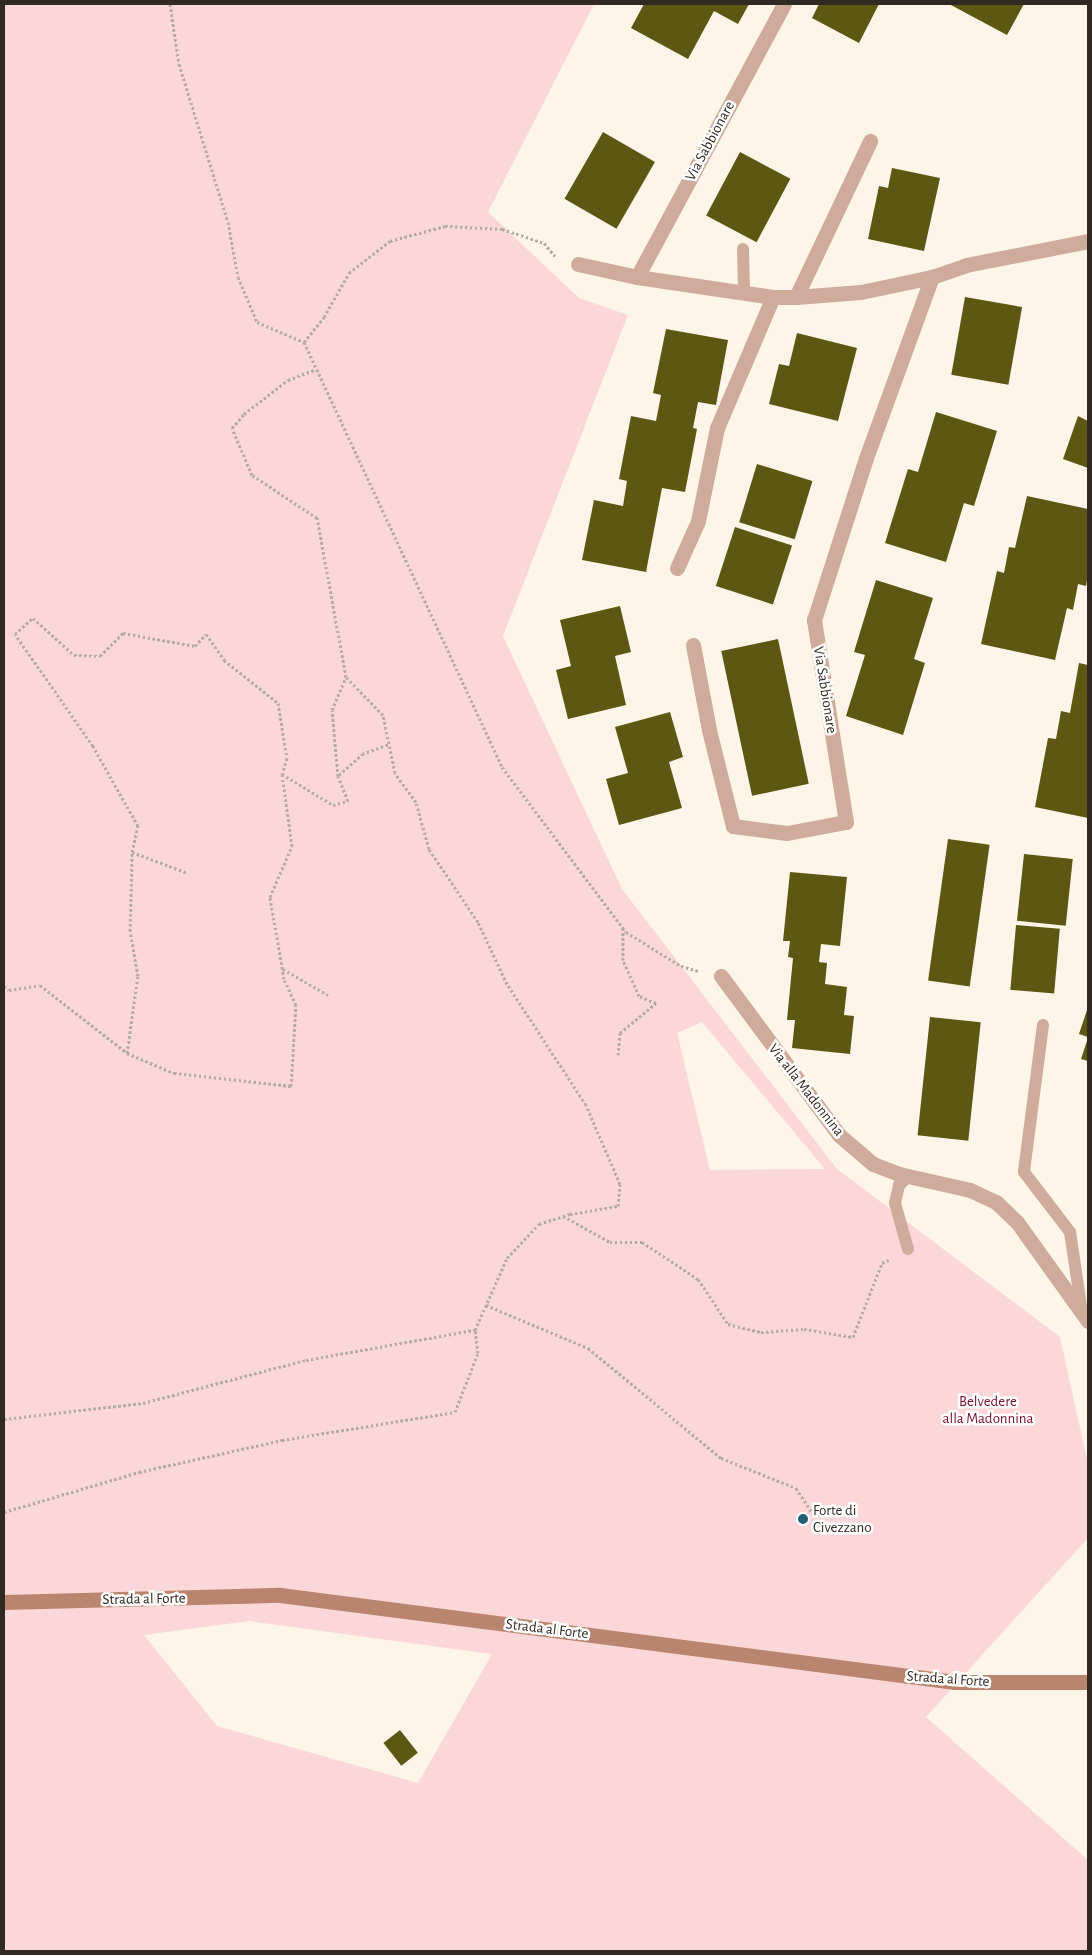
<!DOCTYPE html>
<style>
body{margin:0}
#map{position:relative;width:1092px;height:1955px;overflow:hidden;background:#fef5e9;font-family:"Alegreya Sans",sans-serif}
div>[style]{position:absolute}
.green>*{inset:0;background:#fcd7d9}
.building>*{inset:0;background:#5c5712;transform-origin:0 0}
.path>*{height:3px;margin-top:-1.5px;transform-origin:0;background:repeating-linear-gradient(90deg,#b4aca2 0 2.5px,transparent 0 5px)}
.lane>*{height:12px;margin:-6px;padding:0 6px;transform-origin:6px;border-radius:6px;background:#cfab9b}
.street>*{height:15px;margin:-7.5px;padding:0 7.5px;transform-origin:7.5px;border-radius:7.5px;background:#cfab9b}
.secondary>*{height:15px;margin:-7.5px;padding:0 7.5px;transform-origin:7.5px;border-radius:7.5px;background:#ba856e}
.dots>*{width:14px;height:14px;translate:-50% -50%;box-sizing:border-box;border:2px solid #fff;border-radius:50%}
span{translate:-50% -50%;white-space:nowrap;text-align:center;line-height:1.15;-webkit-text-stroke:5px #fff;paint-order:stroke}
.street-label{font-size:15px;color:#302a23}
.park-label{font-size:15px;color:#791029}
.poi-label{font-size:15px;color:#302a23}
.left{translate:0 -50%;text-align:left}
.frame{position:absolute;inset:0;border:5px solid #302a23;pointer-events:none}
</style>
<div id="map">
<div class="green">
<i style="clip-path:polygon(evenodd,4px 4px,594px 4px,488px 212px,579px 298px,628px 315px,503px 636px,622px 889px,837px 1169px,1060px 1337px,1088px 1464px,1088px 1538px,926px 1717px,1088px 1860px,1088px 1951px,4px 1951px,4px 4px,702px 1022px,824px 1168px,824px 1169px,710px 1170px,677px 1033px,702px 1022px,4px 4px,249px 1621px,491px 1654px,492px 1654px,418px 1783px,217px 1726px,144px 1635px,249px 1621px)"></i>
</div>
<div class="building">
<i style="clip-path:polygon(644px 4px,749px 4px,738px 24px,714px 11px,688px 59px,631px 28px)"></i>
<i style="clip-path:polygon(819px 4px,879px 4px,859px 43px,812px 18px)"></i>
<i style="clip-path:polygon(949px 4px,1024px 4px,1007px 35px)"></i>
<i style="left:603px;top:132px;width:60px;height:77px;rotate:30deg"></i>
<i style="left:740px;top:152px;width:57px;height:72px;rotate:28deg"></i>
<i style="clip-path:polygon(892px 168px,940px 178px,924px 251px,868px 239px,879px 186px,888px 188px)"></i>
<i style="left:965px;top:297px;width:58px;height:79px;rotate:10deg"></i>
<i style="clip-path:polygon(666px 329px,728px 340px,716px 405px,698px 402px,693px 428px,697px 429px,685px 492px,662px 488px,646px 572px,582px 560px,594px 500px,623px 506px,627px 481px,619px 479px,631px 416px,656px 421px,661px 395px,653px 393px)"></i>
<i style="clip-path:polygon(797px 333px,857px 348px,838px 421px,769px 404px,779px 364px,789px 366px)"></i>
<i style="clip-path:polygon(936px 412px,997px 431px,974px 506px,964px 503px,946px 562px,885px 543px,908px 469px,918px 472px)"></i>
<i style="clip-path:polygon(1078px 416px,1088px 421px,1088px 468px,1063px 459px)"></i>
<i style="left:757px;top:464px;width:58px;height:61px;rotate:17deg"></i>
<i style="clip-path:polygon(1027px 496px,1088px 509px,1088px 575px,1086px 586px,1078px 584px,1073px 610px,1067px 608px,1055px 660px,981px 644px,997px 571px,1004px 573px,1009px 547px,1015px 548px)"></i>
<i style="left:735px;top:527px;width:60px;height:62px;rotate:18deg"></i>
<i style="clip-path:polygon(876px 580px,933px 598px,914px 659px,925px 663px,903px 735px,846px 716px,865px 655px,854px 652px)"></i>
<i style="clip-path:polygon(620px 606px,631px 652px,615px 656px,626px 705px,568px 719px,556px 670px,571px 666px,560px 620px)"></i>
<i style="left:778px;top:639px;width:148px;height:58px;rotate:78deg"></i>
<i style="clip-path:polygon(1079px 663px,1088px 665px,1088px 818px,1035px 807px,1048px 738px,1056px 739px,1061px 711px,1070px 713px)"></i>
<i style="clip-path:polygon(670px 712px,683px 757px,669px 762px,682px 808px,619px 825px,606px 779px,628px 773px,615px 727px)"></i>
<i style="left:948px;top:839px;width:42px;height:143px;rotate:8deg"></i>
<i style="left:1024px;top:854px;width:49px;height:67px;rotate:6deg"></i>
<i style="clip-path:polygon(790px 872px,847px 877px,840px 946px,821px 944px,819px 962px,827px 963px,825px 984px,847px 987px,844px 1015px,854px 1016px,850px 1054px,792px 1048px,795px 1020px,787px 1020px,793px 958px,788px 957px,790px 941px,783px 941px)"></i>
<i style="left:1016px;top:925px;width:44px;height:65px;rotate:5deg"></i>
<i style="clip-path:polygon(1088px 1007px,1088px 1037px,1079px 1034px)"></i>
<i style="left:930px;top:1017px;width:51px;height:119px;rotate:6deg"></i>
<i style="clip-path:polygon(1088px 1038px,1088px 1061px,1081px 1059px)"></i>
<i style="left:400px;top:1730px;width:29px;height:21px;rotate:52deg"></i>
</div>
<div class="path">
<i style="left:170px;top:4px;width:61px;rotate:81.5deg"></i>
<i style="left:179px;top:64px;width:165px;rotate:72.8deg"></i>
<i style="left:228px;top:222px;width:56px;rotate:79.7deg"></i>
<i style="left:238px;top:277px;width:49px;rotate:67.1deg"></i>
<i style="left:257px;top:322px;width:51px;rotate:23.1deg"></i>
<i style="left:304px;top:342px;width:32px;rotate:-51deg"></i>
<i style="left:324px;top:317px;width:51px;rotate:-60.4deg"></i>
<i style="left:349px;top:273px;width:52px;rotate:-38deg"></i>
<i style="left:390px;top:241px;width:57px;rotate:-15.3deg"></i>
<i style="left:445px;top:226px;width:57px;rotate:3deg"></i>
<i style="left:502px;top:229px;width:44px;rotate:18.4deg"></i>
<i style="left:544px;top:243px;width:17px;rotate:50deg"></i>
<i style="left:304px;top:342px;width:469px;rotate:65deg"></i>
<i style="left:502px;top:767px;width:206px;rotate:53.1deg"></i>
<i style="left:626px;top:932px;width:65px;rotate:31.7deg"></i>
<i style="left:681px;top:966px;width:19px;rotate:16deg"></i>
<i style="left:339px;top:775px;width:31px;rotate:-42deg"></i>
<i style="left:362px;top:754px;width:29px;rotate:-20deg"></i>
<i style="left:132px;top:852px;width:60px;rotate:20.6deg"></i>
<i style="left:283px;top:969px;width:52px;rotate:30deg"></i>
<i style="left:4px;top:986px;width:6px;rotate:39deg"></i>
<i style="left:9px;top:990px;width:31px;rotate:-9deg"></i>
<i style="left:40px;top:985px;width:110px;rotate:38deg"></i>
<i style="left:127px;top:1053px;width:78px;rotate:-81.9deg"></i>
<i style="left:138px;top:976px;width:46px;rotate:-100.1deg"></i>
<i style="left:130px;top:931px;width:79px;rotate:-88.5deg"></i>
<i style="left:132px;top:852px;width:27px;rotate:-77deg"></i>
<i style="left:138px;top:826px;width:92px;rotate:-119.4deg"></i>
<i style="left:93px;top:746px;width:136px;rotate:-124.9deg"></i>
<i style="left:15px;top:634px;width:24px;rotate:-42deg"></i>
<i style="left:33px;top:618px;width:55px;rotate:42.1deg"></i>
<i style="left:74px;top:655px;width:26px;rotate:2deg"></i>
<i style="left:100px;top:656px;width:33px;rotate:-45deg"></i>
<i style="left:123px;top:633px;width:73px;rotate:10.2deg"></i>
<i style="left:195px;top:646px;width:16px;rotate:-47deg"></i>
<i style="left:206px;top:634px;width:32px;rotate:55deg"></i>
<i style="left:224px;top:660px;width:69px;rotate:38.5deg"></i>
<i style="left:278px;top:703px;width:56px;rotate:80.7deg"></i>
<i style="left:287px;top:758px;width:17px;rotate:107deg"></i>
<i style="left:282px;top:774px;width:60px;rotate:31.3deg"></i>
<i style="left:333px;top:805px;width:16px;rotate:-15deg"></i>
<i style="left:348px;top:801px;width:27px;rotate:-112deg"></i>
<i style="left:338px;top:776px;width:66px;rotate:-95.2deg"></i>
<i style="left:332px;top:710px;width:36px;rotate:-67deg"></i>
<i style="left:127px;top:1053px;width:51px;rotate:23.1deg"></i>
<i style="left:174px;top:1073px;width:118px;rotate:6.3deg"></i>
<i style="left:291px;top:1086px;width:81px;rotate:-86.5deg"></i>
<i style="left:296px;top:1005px;width:29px;rotate:-115deg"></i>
<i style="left:284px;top:979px;width:83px;rotate:-99.7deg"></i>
<i style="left:270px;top:897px;width:56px;rotate:-66.7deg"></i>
<i style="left:292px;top:846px;width:72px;rotate:-98deg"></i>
<i style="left:618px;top:1055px;width:22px;rotate:-85deg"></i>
<i style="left:620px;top:1033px;width:47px;rotate:-39.8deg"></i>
<i style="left:656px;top:1003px;width:18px;rotate:-158deg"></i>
<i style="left:639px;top:996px;width:39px;rotate:-114deg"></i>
<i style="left:623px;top:960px;width:31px;rotate:-90deg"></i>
<i style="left:563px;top:1216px;width:54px;rotate:29deg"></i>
<i style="left:610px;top:1242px;width:32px"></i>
<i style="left:642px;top:1242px;width:67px;rotate:33.5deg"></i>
<i style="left:698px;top:1279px;width:54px;rotate:56.3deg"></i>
<i style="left:728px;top:1324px;width:34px;rotate:14deg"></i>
<i style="left:761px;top:1332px;width:43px;rotate:-4deg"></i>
<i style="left:804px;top:1329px;width:50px;rotate:9.3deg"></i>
<i style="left:853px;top:1337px;width:79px;rotate:-68.6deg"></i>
<i style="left:882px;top:1263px;width:8px;rotate:-23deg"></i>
<i style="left:486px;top:1305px;width:111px;rotate:22.9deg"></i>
<i style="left:588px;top:1348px;width:173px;rotate:39.6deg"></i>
<i style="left:721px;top:1458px;width:81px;rotate:21.8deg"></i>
<i style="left:796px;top:1488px;width:35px;rotate:57deg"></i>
<i style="left:4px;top:1419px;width:140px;rotate:-6.6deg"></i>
<i style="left:143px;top:1403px;width:169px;rotate:-14.8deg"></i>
<i style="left:306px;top:1360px;width:172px;rotate:-10.1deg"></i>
<i style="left:475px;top:1330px;width:79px;rotate:-66deg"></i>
<i style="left:507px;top:1258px;width:47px;rotate:-46.7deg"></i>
<i style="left:539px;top:1224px;width:33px;rotate:-18deg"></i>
<i style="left:570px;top:1214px;width:49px;rotate:-9.5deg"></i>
<i style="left:618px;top:1206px;width:22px;rotate:-85deg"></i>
<i style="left:620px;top:1184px;width:86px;rotate:-113.3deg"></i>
<i style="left:586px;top:1105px;width:145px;rotate:-123.1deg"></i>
<i style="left:507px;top:984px;width:68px;rotate:-115.1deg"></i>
<i style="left:478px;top:922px;width:88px;rotate:-123.9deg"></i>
<i style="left:429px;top:849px;width:49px;rotate:-105.5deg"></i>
<i style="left:416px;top:802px;width:36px;rotate:-126deg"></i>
<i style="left:395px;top:773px;width:59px;rotate:-101.7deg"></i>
<i style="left:383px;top:715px;width:53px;rotate:-134.2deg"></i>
<i style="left:346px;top:677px;width:162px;rotate:-100.3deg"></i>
<i style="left:317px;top:518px;width:78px;rotate:-146.5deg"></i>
<i style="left:252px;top:475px;width:51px;rotate:-113.1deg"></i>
<i style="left:232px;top:428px;width:18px;rotate:-49deg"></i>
<i style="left:244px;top:414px;width:56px;rotate:-37.7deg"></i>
<i style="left:288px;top:380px;width:30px;rotate:-21deg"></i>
<i style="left:4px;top:1512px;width:141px;rotate:-16.5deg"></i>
<i style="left:139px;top:1472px;width:147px;rotate:-12.6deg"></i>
<i style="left:282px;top:1440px;width:175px;rotate:-9.2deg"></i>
<i style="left:455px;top:1412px;width:63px;rotate:-68.7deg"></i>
<i style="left:478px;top:1353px;width:23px;rotate:-97deg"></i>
</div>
<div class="lane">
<i style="left:743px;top:249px;width:42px;rotate:88.6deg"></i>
<i style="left:1043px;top:1025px;width:148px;rotate:97.4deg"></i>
<i style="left:1024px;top:1172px;width:76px;rotate:52.5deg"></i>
<i style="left:1070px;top:1232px;width:81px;rotate:81.5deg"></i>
<i style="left:908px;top:1249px;width:48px;rotate:-105.8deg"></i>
<i style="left:895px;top:1203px;width:18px;rotate:-77deg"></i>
<i style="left:899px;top:1185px;width:13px;rotate:-42deg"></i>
</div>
<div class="street">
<i style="left:578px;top:264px;width:60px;rotate:12.4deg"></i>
<i style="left:637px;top:277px;width:137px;rotate:8.4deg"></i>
<i style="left:773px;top:297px;width:23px"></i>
<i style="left:796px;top:297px;width:65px;rotate:-4.4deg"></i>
<i style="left:861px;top:292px;width:73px;rotate:-11.9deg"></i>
<i style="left:932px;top:277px;width:36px;rotate:-19deg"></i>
<i style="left:966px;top:265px;width:124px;rotate:-11.1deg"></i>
<i style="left:637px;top:277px;width:310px;rotate:-61.7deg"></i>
<i style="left:796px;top:297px;width:173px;rotate:-64.6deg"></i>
<i style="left:677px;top:568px;width:51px;rotate:-65.9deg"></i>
<i style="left:698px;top:521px;width:95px;rotate:-78.5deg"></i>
<i style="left:717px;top:428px;width:142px;rotate:-66.9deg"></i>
<i style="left:693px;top:645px;width:86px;rotate:79.3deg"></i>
<i style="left:709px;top:730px;width:99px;rotate:76deg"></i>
<i style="left:733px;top:826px;width:54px;rotate:7.4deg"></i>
<i style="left:787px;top:833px;width:60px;rotate:-10.6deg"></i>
<i style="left:846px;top:822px;width:205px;rotate:-99deg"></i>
<i style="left:814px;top:620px;width:170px;rotate:-72.2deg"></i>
<i style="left:866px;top:458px;width:193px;rotate:-70deg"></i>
<i style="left:721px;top:976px;width:198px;rotate:53.4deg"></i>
<i style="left:839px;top:1135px;width:45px;rotate:40.5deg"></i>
<i style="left:873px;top:1164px;width:28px;rotate:21deg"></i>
<i style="left:899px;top:1174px;width:73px;rotate:12.7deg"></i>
<i style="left:970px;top:1190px;width:29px;rotate:25deg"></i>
<i style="left:996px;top:1202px;width:29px;rotate:44deg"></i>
<i style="left:1017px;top:1222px;width:122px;rotate:54.4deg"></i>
</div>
<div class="secondary">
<i style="left:4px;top:1602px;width:276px;rotate:-1.5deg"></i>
<i style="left:280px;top:1595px;width:681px;rotate:7.34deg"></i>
<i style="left:955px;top:1682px;width:133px"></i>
</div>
<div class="dots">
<i style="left:803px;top:1519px;background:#206076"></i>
</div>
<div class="street-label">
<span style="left:710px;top:141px;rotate:-62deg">Via Sabbionare</span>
<span style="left:825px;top:690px;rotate:81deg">Via Sabbionare</span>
<span style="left:806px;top:1090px;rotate:52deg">Via alla Madonnina</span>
<span style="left:144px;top:1599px;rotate:-1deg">Strada al Forte</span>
<span style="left:547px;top:1629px;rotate:7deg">Strada al Forte</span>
<span style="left:948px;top:1679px;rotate:4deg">Strada al Forte</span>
</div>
<div class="park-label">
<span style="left:988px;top:1410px">Belvedere<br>alla Madonnina</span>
</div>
<div class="poi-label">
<span class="left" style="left:813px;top:1519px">Forte di<br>Civezzano</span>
</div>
<div class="frame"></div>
</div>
